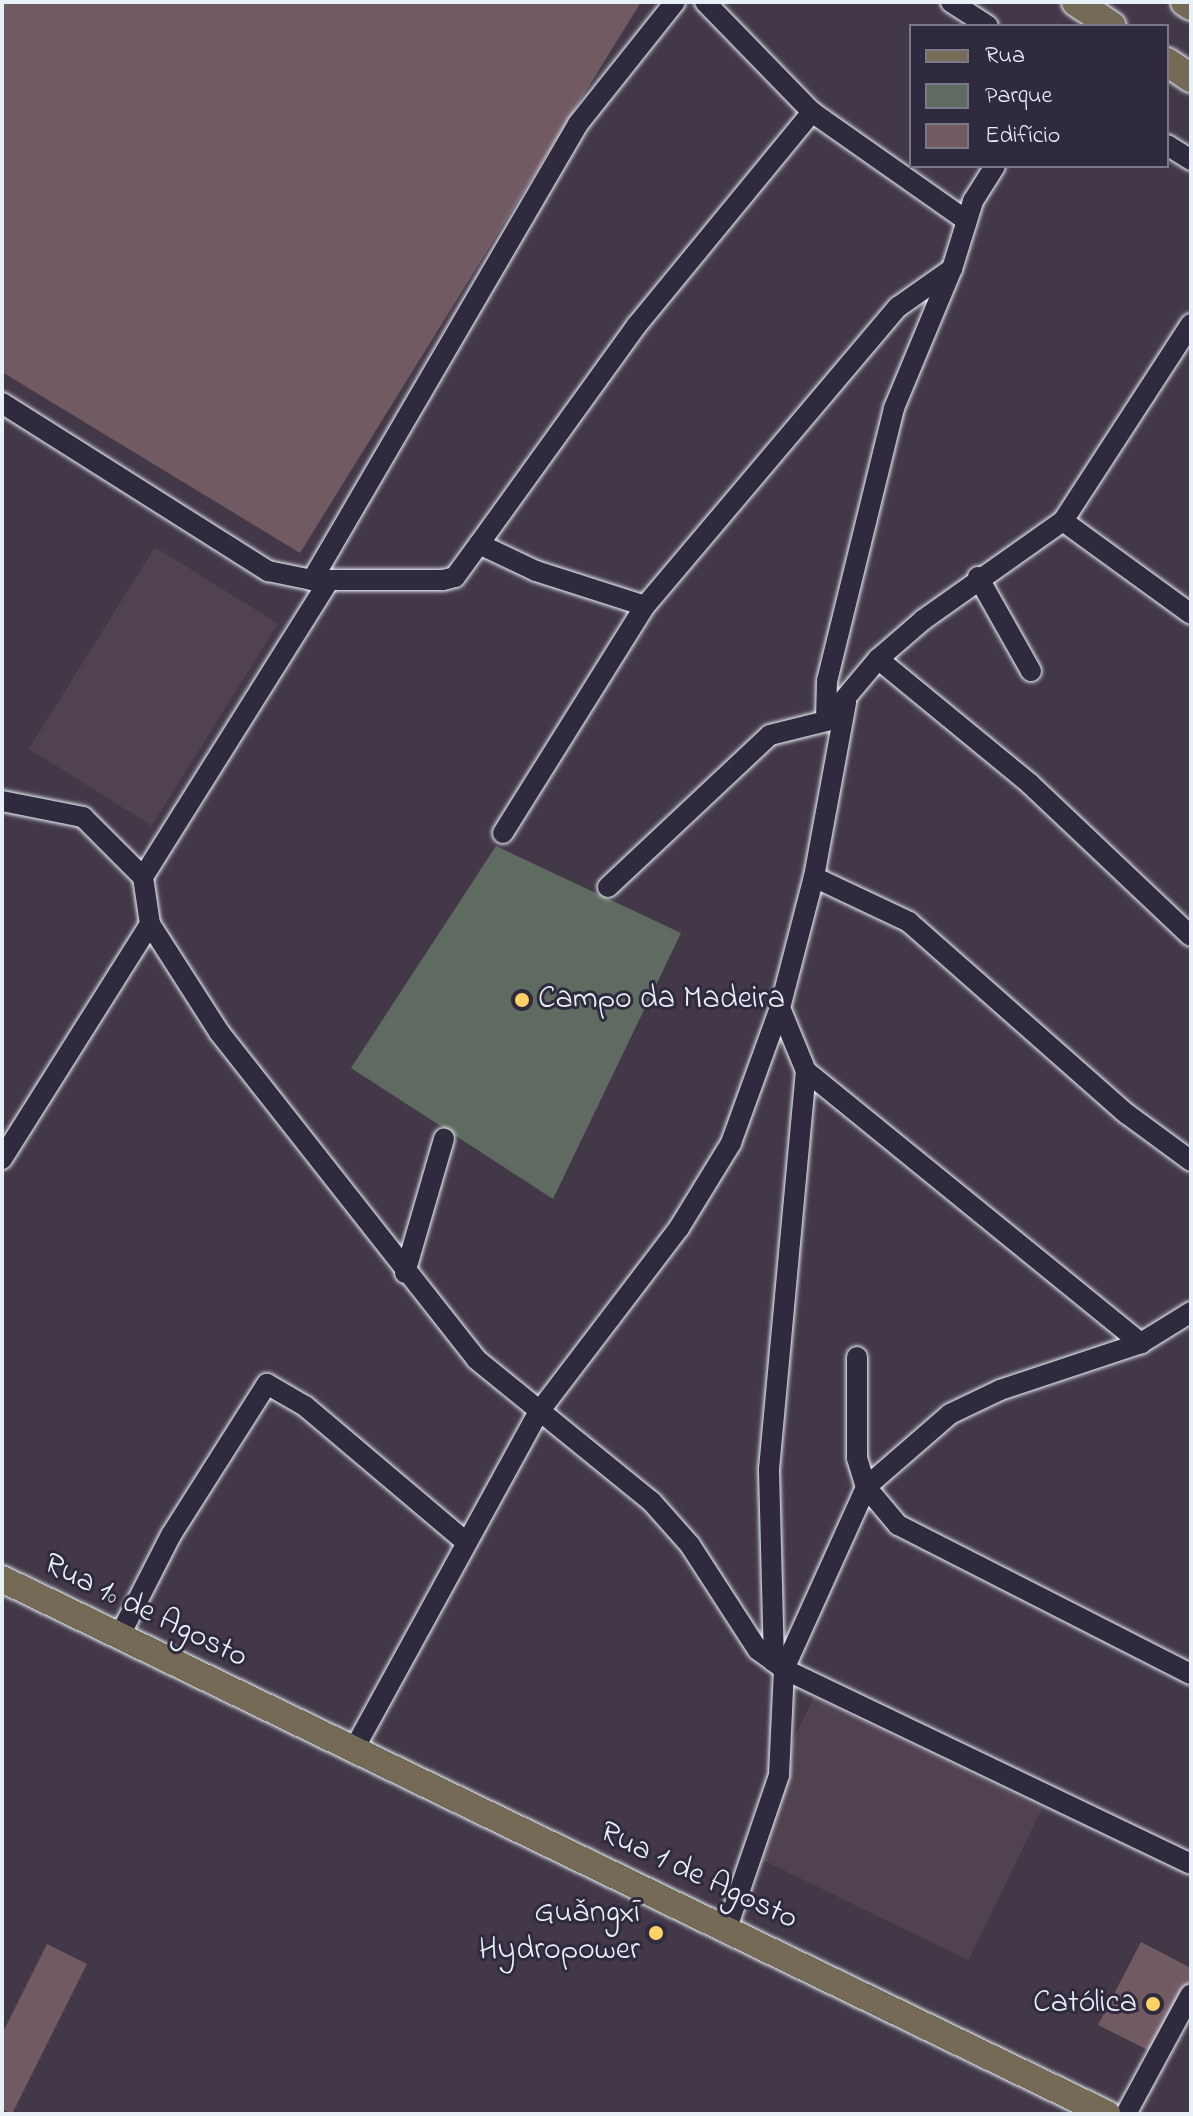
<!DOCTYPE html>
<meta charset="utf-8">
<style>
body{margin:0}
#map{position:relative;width:1193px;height:2116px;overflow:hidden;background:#433848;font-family:"Indie Flower",sans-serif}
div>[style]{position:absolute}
.built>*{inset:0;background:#514250;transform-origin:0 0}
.green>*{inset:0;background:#5f6b60}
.building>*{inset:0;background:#725a62}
.roads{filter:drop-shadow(0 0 2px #e8f1f8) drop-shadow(0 0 2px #e8f1f8)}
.minor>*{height:20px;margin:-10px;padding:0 10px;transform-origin:10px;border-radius:10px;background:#2f2a3d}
.major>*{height:26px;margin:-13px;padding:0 13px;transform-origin:13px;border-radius:13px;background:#756a55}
.highway>*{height:28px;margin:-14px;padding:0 14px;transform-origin:14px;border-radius:14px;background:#756a55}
.dots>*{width:22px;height:22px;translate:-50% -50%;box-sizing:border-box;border:4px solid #2f2a3d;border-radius:50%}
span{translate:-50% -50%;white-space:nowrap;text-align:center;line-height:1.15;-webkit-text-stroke:6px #2f2a3d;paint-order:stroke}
.poi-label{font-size:32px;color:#e8f1f8}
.left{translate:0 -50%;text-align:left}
.right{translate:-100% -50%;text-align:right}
.street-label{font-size:32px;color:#e8f1f8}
.frame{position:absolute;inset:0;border:4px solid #e8f1f8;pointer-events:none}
.legend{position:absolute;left:909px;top:24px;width:260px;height:144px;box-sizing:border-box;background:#2f2a3d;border:2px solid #797a88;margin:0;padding:10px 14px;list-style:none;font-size:24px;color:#e8f1f8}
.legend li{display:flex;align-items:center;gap:16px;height:40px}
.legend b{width:40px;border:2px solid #797a88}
</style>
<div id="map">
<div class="built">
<i style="left:155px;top:547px;width:145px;height:238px;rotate:32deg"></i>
<i style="left:814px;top:1697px;width:254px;height:169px;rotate:26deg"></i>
</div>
<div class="green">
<i style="clip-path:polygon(496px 846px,681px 933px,553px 1199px,351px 1068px)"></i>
</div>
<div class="building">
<i style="clip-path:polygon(2px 2px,641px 2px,300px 553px,2px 372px)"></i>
<i style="clip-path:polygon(1141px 1942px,1191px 1968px,1191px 1987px,1156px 2054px,1098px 2025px)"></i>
<i style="clip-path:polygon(47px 1944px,87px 1964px,12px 2114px,2px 2109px,2px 2034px)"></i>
</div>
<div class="roads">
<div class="minor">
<i style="left:705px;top:2px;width:153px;rotate:45.8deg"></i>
<i style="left:812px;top:112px;width:189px;rotate:35.1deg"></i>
<i style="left:951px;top:2px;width:44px;rotate:33deg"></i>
<i style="left:1167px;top:145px;width:28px;rotate:32deg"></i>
<i style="left:2px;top:403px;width:315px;rotate:32.3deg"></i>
<i style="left:268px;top:571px;width:45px;rotate:11.6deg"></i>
<i style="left:312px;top:580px;width:131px"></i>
<i style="left:443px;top:580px;width:12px;rotate:-14deg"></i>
<i style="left:455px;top:577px;width:41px;rotate:-54deg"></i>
<i style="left:479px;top:544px;width:63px;rotate:25.3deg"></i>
<i style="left:536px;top:571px;width:114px;rotate:17.8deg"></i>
<i style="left:1063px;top:521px;width:158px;rotate:36deg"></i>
<i style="left:479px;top:544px;width:270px;rotate:-54.2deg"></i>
<i style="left:637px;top:325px;width:276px;rotate:-50.6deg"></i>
<i style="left:978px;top:577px;width:108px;rotate:60.6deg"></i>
<i style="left:312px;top:580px;width:528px;rotate:-59.74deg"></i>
<i style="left:578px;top:124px;width:156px;rotate:-51.5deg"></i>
<i style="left:878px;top:659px;width:197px;rotate:39.4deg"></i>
<i style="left:1030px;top:784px;width:221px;rotate:43.4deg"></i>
<i style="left:826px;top:721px;width:40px;rotate:-88.6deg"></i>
<i style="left:827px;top:681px;width:281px;rotate:-76.2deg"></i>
<i style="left:894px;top:408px;width:151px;rotate:-67.4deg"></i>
<i style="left:2px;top:801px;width:83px;rotate:11.2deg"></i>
<i style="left:83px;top:817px;width:85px;rotate:45deg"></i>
<i style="left:143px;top:877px;width:48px;rotate:81.5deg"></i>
<i style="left:150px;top:924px;width:278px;rotate:122.2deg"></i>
<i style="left:503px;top:833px;width:268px;rotate:-58deg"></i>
<i style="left:645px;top:606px;width:392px;rotate:-49.8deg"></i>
<i style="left:898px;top:307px;width:66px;rotate:-35.1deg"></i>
<i style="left:952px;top:269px;width:71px;rotate:-72.8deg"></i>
<i style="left:973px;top:201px;width:41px;rotate:-57.8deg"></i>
<i style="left:143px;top:877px;width:350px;rotate:-57.9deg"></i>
<i style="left:814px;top:877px;width:105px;rotate:25.3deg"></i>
<i style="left:909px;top:922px;width:290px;rotate:41.4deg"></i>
<i style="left:1127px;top:1114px;width:79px;rotate:36.3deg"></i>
<i style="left:608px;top:887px;width:222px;rotate:-43.2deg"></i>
<i style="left:770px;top:735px;width:58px;rotate:-14deg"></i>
<i style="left:826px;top:721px;width:81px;rotate:-50deg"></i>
<i style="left:878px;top:659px;width:60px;rotate:-40.9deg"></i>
<i style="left:923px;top:620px;width:171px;rotate:-35.3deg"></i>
<i style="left:1063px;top:521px;width:235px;rotate:-57deg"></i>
<i style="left:150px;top:924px;width:128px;rotate:57.4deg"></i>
<i style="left:219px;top:1032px;width:416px;rotate:51.8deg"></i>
<i style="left:476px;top:1359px;width:225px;rotate:39.1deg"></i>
<i style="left:651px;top:1501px;width:59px;rotate:48.4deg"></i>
<i style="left:690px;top:1545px;width:125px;rotate:57.1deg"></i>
<i style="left:758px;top:1650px;width:32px;rotate:36deg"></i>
<i style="left:784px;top:1669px;width:451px;rotate:25.6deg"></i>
<i style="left:806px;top:1071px;width:432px;rotate:39.1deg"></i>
<i style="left:405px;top:1273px;width:140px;rotate:-73.8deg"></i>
<i style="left:857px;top:1357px;width:101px;rotate:90deg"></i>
<i style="left:857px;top:1458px;width:30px;rotate:73deg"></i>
<i style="left:866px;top:1487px;width:50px;rotate:49.9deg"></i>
<i style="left:898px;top:1525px;width:329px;rotate:27deg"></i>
<i style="left:119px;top:1637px;width:114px;rotate:-63deg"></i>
<i style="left:171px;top:1535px;width:179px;rotate:-57.6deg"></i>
<i style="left:267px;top:1384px;width:44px;rotate:30.1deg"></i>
<i style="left:305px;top:1406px;width:209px;rotate:40.2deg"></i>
<i style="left:774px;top:1662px;width:193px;rotate:-91.5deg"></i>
<i style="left:769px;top:1469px;width:400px;rotate:-84.7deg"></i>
<i style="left:806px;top:1071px;width:68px;rotate:-112.4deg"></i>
<i style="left:353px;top:1751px;width:385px;rotate:-61.3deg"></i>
<i style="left:538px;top:1413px;width:233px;rotate:-52.7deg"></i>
<i style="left:679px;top:1228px;width:100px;rotate:-58.5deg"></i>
<i style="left:731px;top:1143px;width:144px;rotate:-70.1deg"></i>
<i style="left:780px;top:1008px;width:135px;rotate:-75.5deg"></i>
<i style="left:814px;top:877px;width:178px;rotate:-79.6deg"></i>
<i style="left:727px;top:1928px;width:162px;rotate:-71.2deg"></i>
<i style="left:779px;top:1775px;width:106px;rotate:-87.3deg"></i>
<i style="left:784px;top:1669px;width:200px;rotate:-65.7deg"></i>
<i style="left:866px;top:1487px;width:111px;rotate:-41deg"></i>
<i style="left:950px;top:1414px;width:55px;rotate:-25.6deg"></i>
<i style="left:1000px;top:1390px;width:149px;rotate:-18.4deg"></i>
<i style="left:1141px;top:1343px;width:59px;rotate:-31.8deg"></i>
<i style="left:1126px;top:2114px;width:136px;rotate:-61.6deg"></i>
</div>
<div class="major">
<i style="left:2px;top:1579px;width:1228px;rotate:25.83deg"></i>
</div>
<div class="highway">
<i style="left:1076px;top:2px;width:43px;rotate:33.7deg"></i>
<i style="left:1185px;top:2px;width:7px;rotate:34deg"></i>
<i style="left:1167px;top:62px;width:29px;rotate:34deg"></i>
</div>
</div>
<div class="dots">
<i style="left:522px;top:1000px;background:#ffd166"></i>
<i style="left:656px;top:1933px;background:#ffd166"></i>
<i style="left:1153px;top:2004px;background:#ffd166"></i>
</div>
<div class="poi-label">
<span class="left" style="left:538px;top:1000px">Campo da Madeira</span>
<span class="right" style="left:640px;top:1933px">Guǎngxī<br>Hydropower</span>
<span class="right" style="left:1137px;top:2004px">Católica</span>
</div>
<div class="street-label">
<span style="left:145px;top:1612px;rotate:26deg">Rua 1º de Agosto</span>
<span style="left:698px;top:1877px;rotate:25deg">Rua 1 de Agosto</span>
</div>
<div class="frame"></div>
<ul class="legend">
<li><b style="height:10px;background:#756a55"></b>Rua</li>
<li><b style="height:22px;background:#5f6b60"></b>Parque</li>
<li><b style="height:22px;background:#725a62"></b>Edifício</li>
</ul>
</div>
